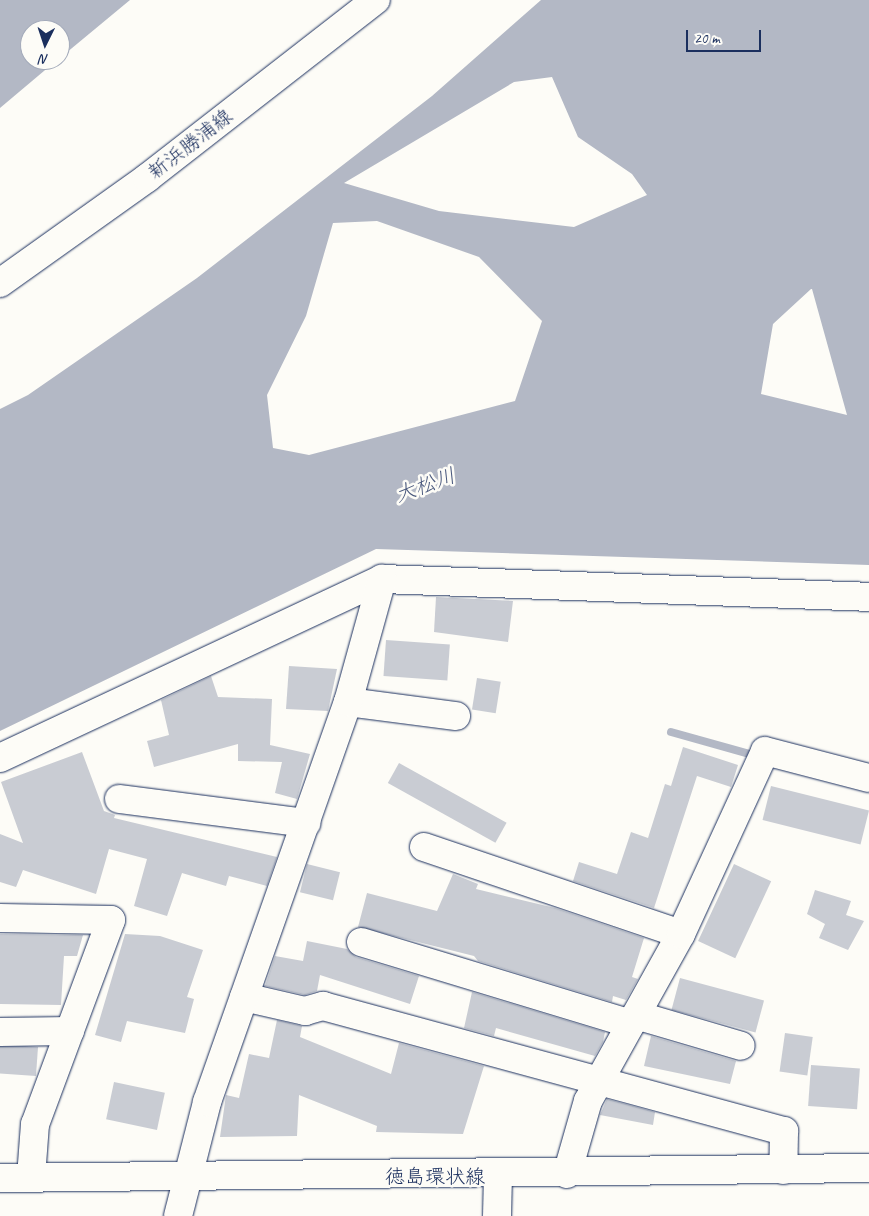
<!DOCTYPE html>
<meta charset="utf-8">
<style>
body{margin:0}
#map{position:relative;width:869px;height:1216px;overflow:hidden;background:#fdfcf7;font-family:Caveat,"Klee One",sans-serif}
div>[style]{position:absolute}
.water>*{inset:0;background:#b3b8c5}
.stream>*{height:8px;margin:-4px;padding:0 4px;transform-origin:4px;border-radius:4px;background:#b3b8c5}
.building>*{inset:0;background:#c9ccd3;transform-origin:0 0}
.roads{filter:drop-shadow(0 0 1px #1b2f5e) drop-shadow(0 0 1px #1b2f5e)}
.minor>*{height:28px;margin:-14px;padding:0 14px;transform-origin:14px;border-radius:14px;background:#fdfcf7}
.secondary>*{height:28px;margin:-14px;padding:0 14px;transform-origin:14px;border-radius:14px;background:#fdfcf7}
.primary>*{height:28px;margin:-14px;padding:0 14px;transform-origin:14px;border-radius:14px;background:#fdfcf7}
span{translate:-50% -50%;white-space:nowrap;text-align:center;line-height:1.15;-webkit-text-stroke:5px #fdfcf7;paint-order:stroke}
.street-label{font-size:20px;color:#1b2f5e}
.water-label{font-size:21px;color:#49587d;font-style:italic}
.north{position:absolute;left:20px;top:20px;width:50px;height:50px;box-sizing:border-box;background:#fdfcf7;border:1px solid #a3aaba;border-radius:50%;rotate:184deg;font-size:14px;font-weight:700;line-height:20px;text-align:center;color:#1b2f5e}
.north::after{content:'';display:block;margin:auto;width:18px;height:22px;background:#1b2f5e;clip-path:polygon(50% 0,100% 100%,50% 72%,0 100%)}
.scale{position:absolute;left:686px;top:30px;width:75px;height:22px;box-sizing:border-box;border:2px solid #1b2f5e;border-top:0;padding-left:6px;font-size:15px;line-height:18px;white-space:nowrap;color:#1b2f5e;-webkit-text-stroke:4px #fdfcf7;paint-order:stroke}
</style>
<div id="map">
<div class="water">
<i style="clip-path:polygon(0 0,130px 0,60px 58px,60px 30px,30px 30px,30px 60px,57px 60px,0 108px)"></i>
<i style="clip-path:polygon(evenodd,541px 0,869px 0,869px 565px,376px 549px,0 731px,0 409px,28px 395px,197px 278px,432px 96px,541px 0,552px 77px,578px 137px,632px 174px,647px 195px,574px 227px,439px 211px,344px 183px,514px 82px,552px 77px,541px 0,377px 221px,479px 257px,542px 321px,515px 401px,309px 455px,273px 448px,267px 395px,306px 316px,333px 223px,377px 221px,541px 0,811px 289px,812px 289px,847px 415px,761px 394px,773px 324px,811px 289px)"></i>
</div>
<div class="stream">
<i style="left:671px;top:732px;width:82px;rotate:15.6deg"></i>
</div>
<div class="building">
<i style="clip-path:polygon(436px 597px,513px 601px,508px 642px,434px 632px)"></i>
<i style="left:386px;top:640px;width:64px;height:36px;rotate:4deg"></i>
<i style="clip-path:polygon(289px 666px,337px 669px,328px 711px,286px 709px)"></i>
<i style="clip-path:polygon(211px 676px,218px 697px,272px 699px,270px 745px,310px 754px,297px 799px,275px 793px,282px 762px,238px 761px,238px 744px,154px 767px,147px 741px,169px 735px,161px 700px)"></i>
<i style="left:477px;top:678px;width:24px;height:32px;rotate:9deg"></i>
<i style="clip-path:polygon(683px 747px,738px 765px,731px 787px,697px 776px,654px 908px,573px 881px,579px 862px,617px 874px,631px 832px,648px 838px,665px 784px,671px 786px)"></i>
<i style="clip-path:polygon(82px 752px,104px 811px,115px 815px,114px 818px,277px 857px,267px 886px,229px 876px,226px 886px,182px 873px,167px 916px,134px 906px,147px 859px,109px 849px,96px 894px,23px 870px,16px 887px,0 882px,0 834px,23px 843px,1px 782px)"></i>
<i style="left:399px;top:763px;width:123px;height:23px;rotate:29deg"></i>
<i style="left:771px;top:786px;width:101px;height:35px;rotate:14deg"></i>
<i style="left:307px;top:864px;width:34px;height:29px;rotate:14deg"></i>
<i style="left:734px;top:864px;width:41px;height:85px;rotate:25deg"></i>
<i style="clip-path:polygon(453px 874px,478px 884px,476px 889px,555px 908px,644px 938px,632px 977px,638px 979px,626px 1000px,613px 996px,612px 1002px,478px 961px,474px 956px,358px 927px,367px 893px,437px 911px)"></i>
<i style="clip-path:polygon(815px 890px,851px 901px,846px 915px,864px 921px,848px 950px,819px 938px,825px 924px,807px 914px)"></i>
<i style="clip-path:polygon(0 934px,83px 935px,77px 956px,64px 956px,61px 1005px,0 1004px)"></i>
<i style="clip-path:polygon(125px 934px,160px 936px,203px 950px,187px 997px,194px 999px,185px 1033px,127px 1021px,121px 1042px,95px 1035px)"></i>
<i style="clip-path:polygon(307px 941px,347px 949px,356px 957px,419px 976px,410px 1004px,320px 975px,317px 991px,305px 995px,265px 986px,275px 956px,303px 961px)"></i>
<i style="left:680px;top:978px;width:87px;height:33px;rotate:15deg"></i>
<i style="clip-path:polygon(472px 992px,605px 1032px,603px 1042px,595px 1056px,496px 1028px,494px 1036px,464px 1028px)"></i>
<i style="clip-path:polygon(277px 1020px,302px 1026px,300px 1037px,391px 1074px,399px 1043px,484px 1066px,463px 1134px,376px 1132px,377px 1126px,299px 1095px,297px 1136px,220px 1137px,226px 1095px,239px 1098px,249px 1054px,269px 1058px)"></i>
<i style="left:785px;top:1033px;width:28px;height:39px;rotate:8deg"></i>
<i style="clip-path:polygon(651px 1036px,736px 1061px,730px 1084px,644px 1066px)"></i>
<i style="left:38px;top:1047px;width:29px;height:38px;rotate:94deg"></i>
<i style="left:811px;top:1065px;width:49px;height:41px;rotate:4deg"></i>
<i style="left:114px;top:1082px;width:52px;height:38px;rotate:12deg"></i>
<i style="clip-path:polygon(607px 1099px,655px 1112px,653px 1125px,600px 1115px)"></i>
</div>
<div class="roads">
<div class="minor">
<i style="left:348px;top:702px;width:109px;rotate:7.4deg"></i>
<i style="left:0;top:758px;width:422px;rotate:-25.1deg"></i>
<i style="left:382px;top:579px;width:487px;rotate:2.1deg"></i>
<i style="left:119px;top:799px;width:189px;rotate:7.3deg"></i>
<i style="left:424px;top:847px;width:271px;rotate:18.7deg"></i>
<i style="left:0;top:918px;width:111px;rotate:1deg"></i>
<i style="left:111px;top:920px;width:218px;rotate:110.4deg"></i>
<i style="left:35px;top:1124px;width:53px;rotate:94.3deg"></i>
<i style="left:361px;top:942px;width:282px;rotate:16.9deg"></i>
<i style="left:244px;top:997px;width:63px;rotate:12.9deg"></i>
<i style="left:305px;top:1011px;width:19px;rotate:-16deg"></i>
<i style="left:323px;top:1006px;width:478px;rotate:15.2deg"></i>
<i style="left:784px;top:1131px;width:39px;rotate:91deg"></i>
<i style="left:636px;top:1015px;width:109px;rotate:16.4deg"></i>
<i style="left:0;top:1032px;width:70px;rotate:-0.8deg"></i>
<i style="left:567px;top:1174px;width:76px;rotate:-74deg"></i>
<i style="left:588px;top:1101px;width:191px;rotate:-60.9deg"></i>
<i style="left:681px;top:934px;width:201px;rotate:-65.3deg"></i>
<i style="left:765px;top:751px;width:107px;rotate:14.6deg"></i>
<i style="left:178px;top:1216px;width:118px;rotate:-75.7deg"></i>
<i style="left:207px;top:1102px;width:424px;rotate:-70.6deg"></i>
<i style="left:348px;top:702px;width:128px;rotate:-74.5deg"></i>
<i style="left:497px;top:1216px;width:41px;rotate:-88.6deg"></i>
</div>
<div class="secondary">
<i style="left:0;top:283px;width:181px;rotate:-35.5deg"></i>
<i style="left:147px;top:178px;width:290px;rotate:-37.9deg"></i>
</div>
<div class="primary">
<i style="left:0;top:1178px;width:869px;rotate:-0.66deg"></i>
</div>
</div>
<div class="street-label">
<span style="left:190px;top:144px;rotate:-38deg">新浜勝浦線</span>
<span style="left:435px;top:1176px">徳島環状線</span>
</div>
<div class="water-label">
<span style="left:425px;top:485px;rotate:-20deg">大松川</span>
</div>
<div class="north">N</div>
<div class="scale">20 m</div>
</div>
